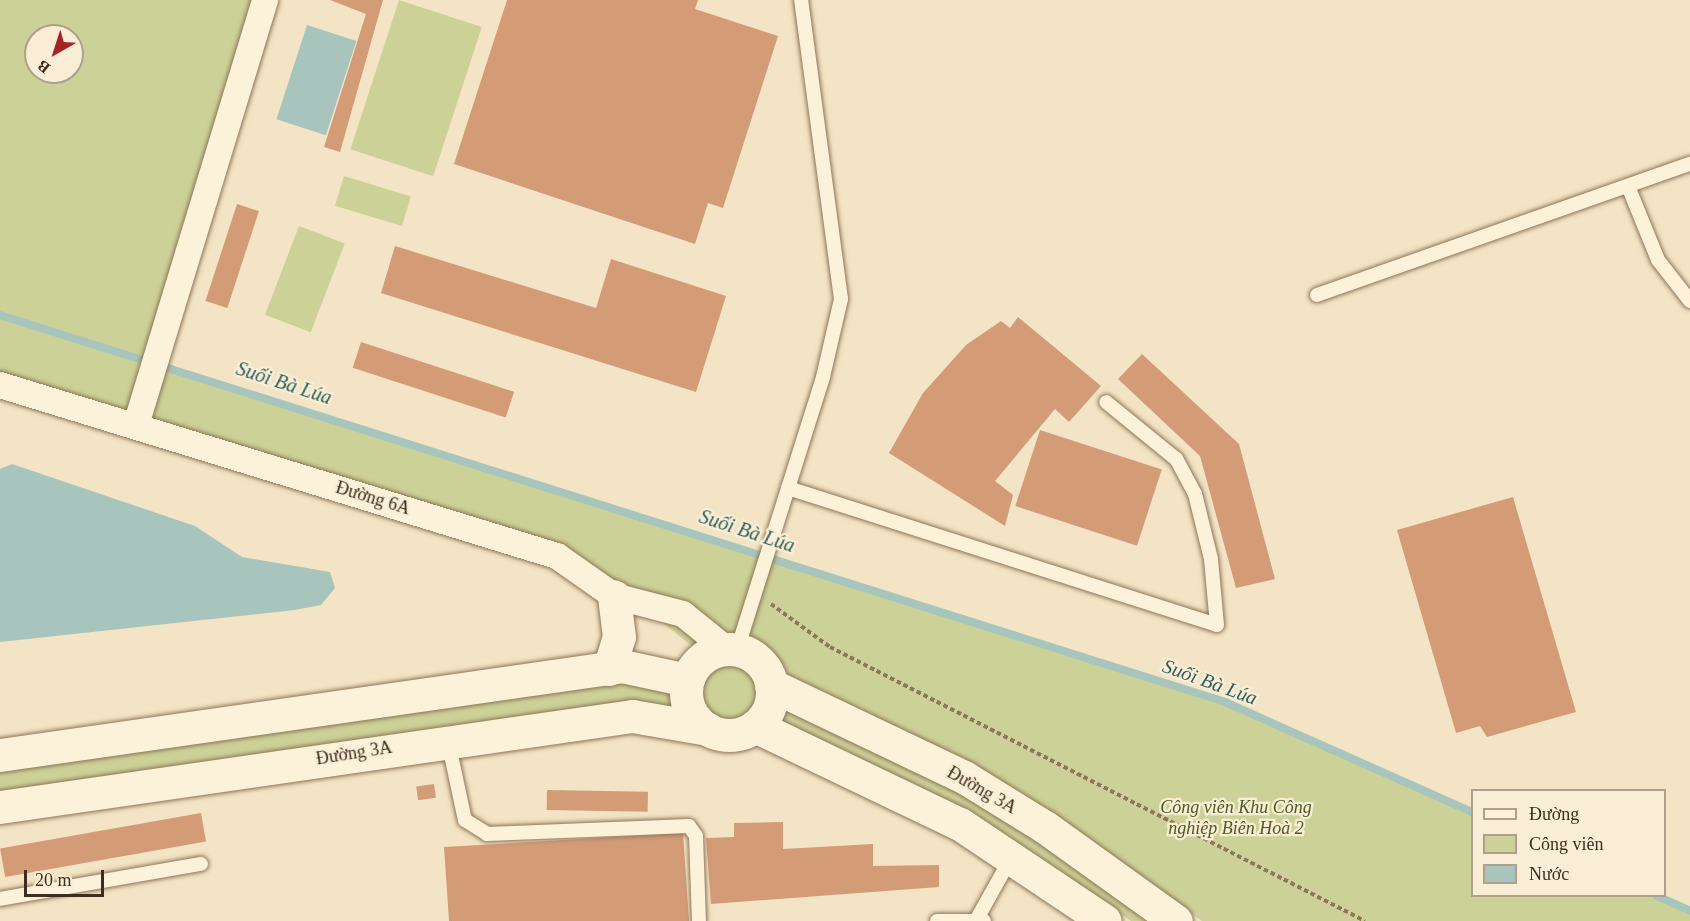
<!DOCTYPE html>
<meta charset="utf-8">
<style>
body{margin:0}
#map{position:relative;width:1690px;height:921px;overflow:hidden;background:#f2e4c4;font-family:"Times New Roman",serif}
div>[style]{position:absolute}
.green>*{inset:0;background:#ccd297;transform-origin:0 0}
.round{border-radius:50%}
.water>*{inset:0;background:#a7c5bc;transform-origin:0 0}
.stream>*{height:8px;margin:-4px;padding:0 4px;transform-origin:4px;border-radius:4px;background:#a7c5bc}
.building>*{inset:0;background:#d39c77;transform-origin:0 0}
.path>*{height:4px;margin-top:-2px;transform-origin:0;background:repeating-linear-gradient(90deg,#8f7559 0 4.5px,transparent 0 7.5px)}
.roads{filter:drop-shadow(0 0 2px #8f7559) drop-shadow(0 0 2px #8f7559)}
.lane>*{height:14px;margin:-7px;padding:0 7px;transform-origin:7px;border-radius:7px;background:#fcf1d9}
.street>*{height:26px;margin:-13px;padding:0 13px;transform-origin:13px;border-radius:13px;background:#fcf1d9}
.secondary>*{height:33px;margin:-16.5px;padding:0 16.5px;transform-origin:16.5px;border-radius:16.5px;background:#fcf1d9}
.secondary>.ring{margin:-16.5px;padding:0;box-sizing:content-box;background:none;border:33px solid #fcf1d9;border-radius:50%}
span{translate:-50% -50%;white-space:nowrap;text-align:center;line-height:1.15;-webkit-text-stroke:4.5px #f9eed5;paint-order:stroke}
.street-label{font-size:18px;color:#3e2d1e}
.park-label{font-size:18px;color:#4e5c23;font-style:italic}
.water-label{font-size:20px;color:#2c5f5b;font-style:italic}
.legend{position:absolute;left:1471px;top:789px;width:195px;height:108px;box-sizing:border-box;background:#f9eed5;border:2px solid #aea18c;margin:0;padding:8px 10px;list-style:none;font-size:18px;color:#3e2d1e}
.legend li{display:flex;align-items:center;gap:12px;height:30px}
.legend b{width:30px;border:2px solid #aea18c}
.north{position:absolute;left:24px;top:24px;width:60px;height:60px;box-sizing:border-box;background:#f9eed5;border:2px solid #aea18c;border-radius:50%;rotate:219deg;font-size:16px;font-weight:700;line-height:24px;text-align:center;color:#3e2d1e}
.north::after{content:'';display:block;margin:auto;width:21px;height:27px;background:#a42326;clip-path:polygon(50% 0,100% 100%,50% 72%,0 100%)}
.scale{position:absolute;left:24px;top:870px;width:80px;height:27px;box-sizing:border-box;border:3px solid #3e2d1e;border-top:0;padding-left:8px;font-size:18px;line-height:21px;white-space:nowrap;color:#3e2d1e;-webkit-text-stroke:4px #f9eed5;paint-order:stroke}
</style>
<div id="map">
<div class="green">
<i style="clip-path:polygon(evenodd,0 0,254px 0,148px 359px,762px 552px,736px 634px,719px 634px,693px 647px,621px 589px,0 375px,0 0,36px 36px,72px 36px,72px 72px,36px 72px,36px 36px)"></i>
<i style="left:399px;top:0;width:87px;height:157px;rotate:18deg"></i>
<i style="left:344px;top:176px;width:70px;height:31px;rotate:17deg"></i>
<i style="left:299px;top:226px;width:49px;height:95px;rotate:21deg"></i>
<i style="clip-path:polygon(773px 556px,1225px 702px,1472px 812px,1472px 896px,1657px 896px,1690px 911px,1690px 921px,1202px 921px,1059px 817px,784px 674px,774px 655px,747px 637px)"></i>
<i class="round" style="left:702px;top:665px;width:54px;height:54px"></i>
<i style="clip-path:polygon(623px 682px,670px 692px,673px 708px,630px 700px,0 791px,0 770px)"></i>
<i style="clip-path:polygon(785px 708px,957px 791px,1037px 840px,1150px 921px,1131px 921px,967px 810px,779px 720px)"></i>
</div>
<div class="water">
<i style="left:307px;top:25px;width:52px;height:99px;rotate:18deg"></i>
<i style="clip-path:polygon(12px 464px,195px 526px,242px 557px,330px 572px,335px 588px,321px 605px,295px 610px,0 642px,0 469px)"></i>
</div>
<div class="stream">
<i style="left:0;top:315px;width:1285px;rotate:17.53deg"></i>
<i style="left:1225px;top:702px;width:270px;rotate:24deg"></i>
<i style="left:1657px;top:896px;width:36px;rotate:24deg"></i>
</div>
<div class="building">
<i style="clip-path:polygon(330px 0,383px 0,340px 152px,324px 147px,366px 14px)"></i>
<i style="clip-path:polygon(507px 0,698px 0,695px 9px,778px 36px,723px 208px,708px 203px,695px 244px,454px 164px)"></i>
<i style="left:237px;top:204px;width:23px;height:102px;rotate:18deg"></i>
<i style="clip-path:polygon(395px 246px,596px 308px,611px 259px,726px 296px,696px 392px,381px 293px)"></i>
<i style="clip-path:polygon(1018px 317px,1101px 386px,1069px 422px,1055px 409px,995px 481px,1013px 495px,1005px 526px,889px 453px,923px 393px,966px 345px,1001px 321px,1010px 328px)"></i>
<i style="left:361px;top:342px;width:161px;height:27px;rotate:18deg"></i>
<i style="clip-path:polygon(1142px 354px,1239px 444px,1275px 579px,1236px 588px,1200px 456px,1118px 379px)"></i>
<i style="left:1040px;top:430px;width:128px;height:80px;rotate:18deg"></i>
<i style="clip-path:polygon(1513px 497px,1576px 712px,1487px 737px,1480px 726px,1456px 733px,1397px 530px)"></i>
<i style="left:434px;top:784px;width:14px;height:18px;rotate:82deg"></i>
<i style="left:547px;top:790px;width:101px;height:20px;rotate:1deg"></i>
<i style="left:201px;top:813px;width:29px;height:204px;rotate:80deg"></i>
<i style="clip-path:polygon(783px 822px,783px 849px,873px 844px,873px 866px,939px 865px,939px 887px,711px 904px,706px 838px,734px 837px,734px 823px)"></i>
<i style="clip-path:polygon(683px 833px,689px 921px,449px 921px,444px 847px)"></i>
</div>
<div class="path">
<i style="left:771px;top:604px;width:73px;rotate:36.1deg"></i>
<i style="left:830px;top:647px;width:601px;rotate:27.12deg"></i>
</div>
<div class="roads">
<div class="lane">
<i style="left:1628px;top:186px;width:80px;rotate:67.9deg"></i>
<i style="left:1658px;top:260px;width:52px;rotate:52deg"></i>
<i style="left:1317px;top:295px;width:395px;rotate:-19.4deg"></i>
<i style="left:788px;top:488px;width:450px;rotate:17.7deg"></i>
<i style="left:1217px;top:625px;width:66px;rotate:-95.2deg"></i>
<i style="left:1211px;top:559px;width:67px;rotate:-103.8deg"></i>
<i style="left:1195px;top:494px;width:40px;rotate:-118deg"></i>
<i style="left:1176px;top:459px;width:90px;rotate:-140.8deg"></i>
<i style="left:737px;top:650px;width:286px;rotate:-72.5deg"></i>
<i style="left:823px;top:377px;width:80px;rotate:-77deg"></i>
<i style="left:841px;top:299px;width:302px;rotate:-97.6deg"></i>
<i style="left:448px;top:741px;width:81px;rotate:77.9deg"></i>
<i style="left:465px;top:820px;width:26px;rotate:32deg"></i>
<i style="left:487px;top:834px;width:202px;rotate:-2.3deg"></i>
<i style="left:689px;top:826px;width:12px;rotate:55deg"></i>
<i style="left:696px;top:836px;width:85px;rotate:88deg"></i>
<i style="left:0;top:899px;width:204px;rotate:-9.9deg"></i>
<i style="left:978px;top:917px;width:68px;rotate:-60.8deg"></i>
<i style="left:937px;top:921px;width:47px"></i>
</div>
<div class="street">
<i style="left:0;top:385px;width:583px;rotate:17.07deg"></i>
<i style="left:557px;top:556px;width:70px;rotate:35.1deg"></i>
<i style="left:614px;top:596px;width:71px;rotate:14.6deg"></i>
<i style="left:683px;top:614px;width:55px;rotate:39.1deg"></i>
<i style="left:136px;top:425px;width:444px;rotate:-73.1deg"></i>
</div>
<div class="secondary">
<i class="ring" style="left:686px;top:649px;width:53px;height:53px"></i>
<i style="left:609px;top:669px;width:34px;rotate:-73deg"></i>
<i style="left:619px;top:637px;width:41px;rotate:-97deg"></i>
<i style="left:771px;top:685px;width:214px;rotate:25.5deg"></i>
<i style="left:964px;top:777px;width:95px;rotate:31.7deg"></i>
<i style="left:1045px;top:827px;width:161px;rotate:35.7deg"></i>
<i style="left:755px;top:726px;width:227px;rotate:25.6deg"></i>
<i style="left:960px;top:824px;width:174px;rotate:33.8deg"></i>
<i style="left:0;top:755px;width:628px;rotate:-8.14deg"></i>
<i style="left:622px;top:666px;width:66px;rotate:12.2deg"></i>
<i style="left:0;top:807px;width:639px;rotate:-8.19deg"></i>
<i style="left:632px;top:716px;width:77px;rotate:9.7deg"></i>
</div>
</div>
<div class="street-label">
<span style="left:373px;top:498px;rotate:17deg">Đường 6A</span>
<span style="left:354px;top:753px;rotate:-9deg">Đường 3A</span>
<span style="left:982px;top:790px;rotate:30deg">Đường 3A</span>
</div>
<div class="park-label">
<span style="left:1236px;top:818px">Công viên Khu Công<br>nghiệp Biên Hoà 2</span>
</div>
<div class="water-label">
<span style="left:284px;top:383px;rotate:18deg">Suối Bà Lúa</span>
<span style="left:747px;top:531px;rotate:18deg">Suối Bà Lúa</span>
<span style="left:1210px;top:682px;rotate:20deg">Suối Bà Lúa</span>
</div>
<ul class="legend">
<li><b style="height:8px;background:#fcf1d9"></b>Đường</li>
<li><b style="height:16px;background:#ccd297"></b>Công viên</li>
<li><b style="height:16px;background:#a7c5bc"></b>Nước</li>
</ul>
<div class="north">B</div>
<div class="scale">20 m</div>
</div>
